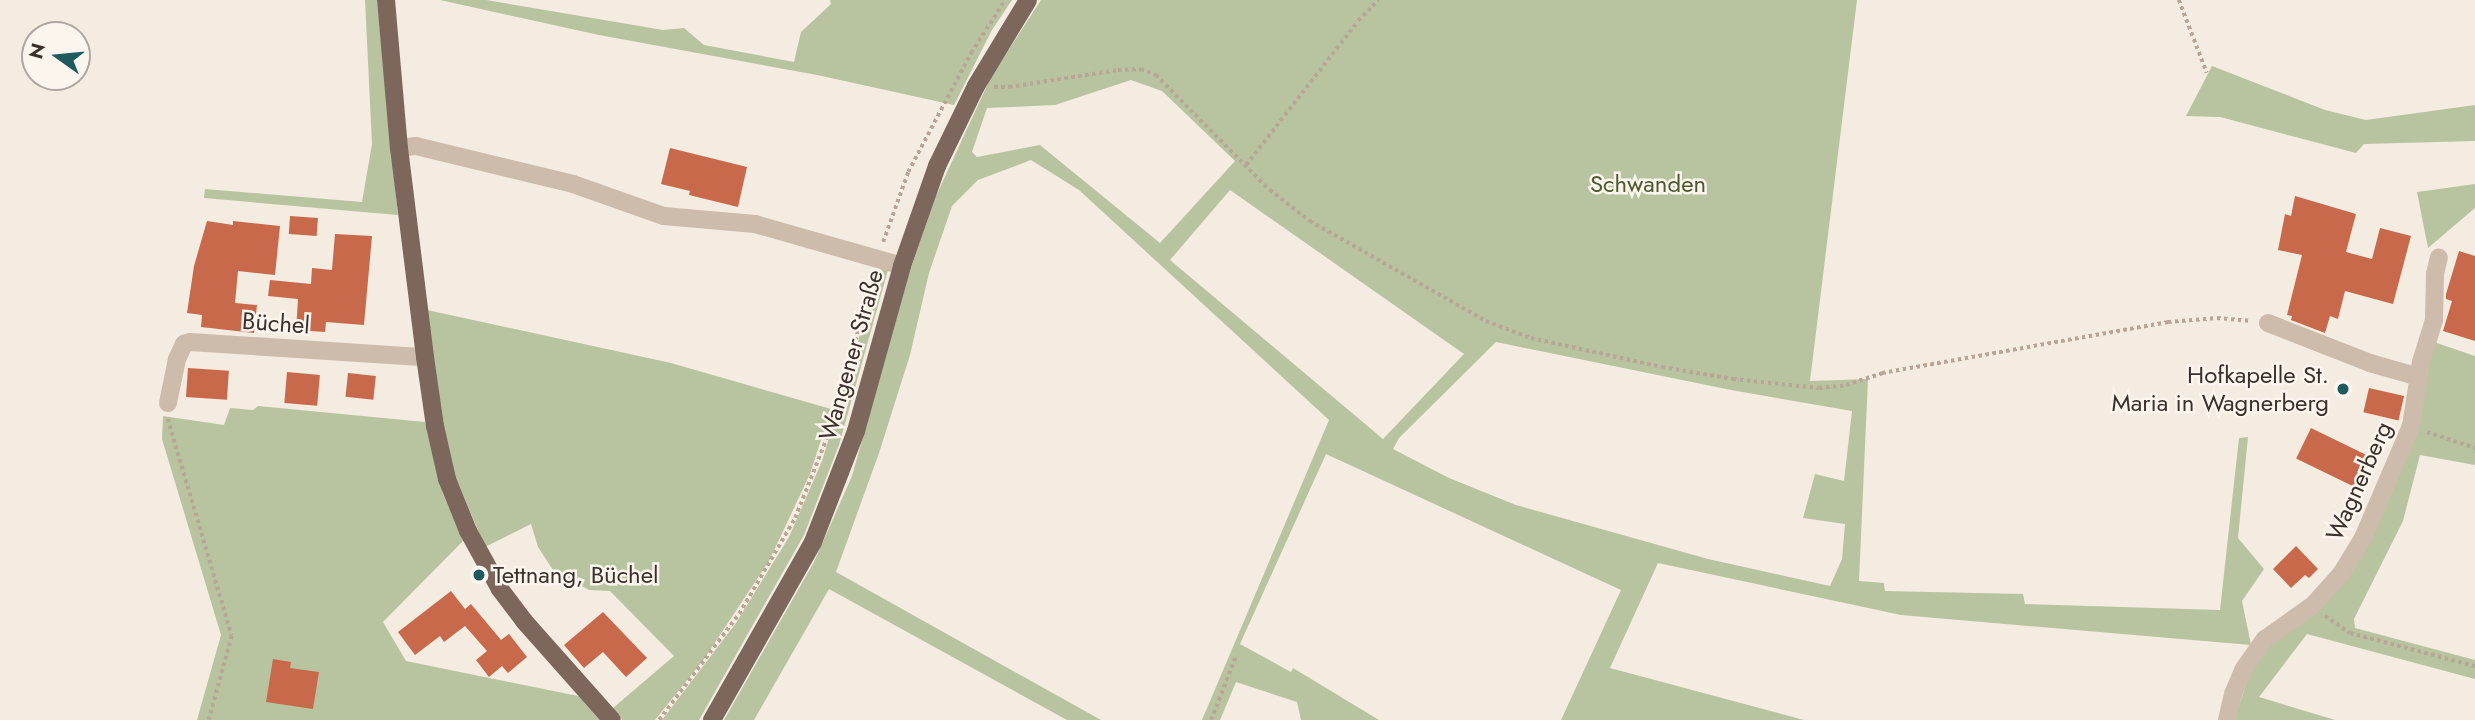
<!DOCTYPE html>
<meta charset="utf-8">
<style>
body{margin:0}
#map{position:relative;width:2475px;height:720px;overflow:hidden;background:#f4ebe1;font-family:Jost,sans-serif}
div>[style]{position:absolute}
.green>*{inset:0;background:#b8c4a0}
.building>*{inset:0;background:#c8694b;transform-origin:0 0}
.path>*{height:3.5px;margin-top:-1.75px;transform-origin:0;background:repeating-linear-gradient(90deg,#b9a596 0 3.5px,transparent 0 7px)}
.minor>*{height:18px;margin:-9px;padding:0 9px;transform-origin:9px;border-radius:9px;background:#cdbbac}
.major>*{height:18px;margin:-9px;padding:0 9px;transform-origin:9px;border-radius:9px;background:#7d675c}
.dots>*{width:19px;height:19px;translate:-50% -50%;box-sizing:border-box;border:4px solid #fbf5ee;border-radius:50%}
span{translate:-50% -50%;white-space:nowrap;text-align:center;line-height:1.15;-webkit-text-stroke:5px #fbf5ee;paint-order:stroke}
.park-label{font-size:24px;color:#4a5a2e}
.street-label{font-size:24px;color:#3b302b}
.poi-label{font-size:24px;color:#3b302b}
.right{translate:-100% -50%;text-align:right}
.left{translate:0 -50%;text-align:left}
.north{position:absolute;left:21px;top:21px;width:70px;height:70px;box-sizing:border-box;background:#fbf5ee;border:2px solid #aea6a0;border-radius:50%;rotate:285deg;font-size:19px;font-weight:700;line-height:28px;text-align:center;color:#3b302b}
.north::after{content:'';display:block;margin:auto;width:24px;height:32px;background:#1f5a5e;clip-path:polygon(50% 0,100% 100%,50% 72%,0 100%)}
</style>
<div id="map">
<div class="green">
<i style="clip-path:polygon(365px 0,377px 0,398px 215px,204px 198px,205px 189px,362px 202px,372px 144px)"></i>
<i style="clip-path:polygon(440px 0,486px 0,663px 30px,684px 28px,704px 45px,794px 62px,801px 32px,831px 4px,830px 0,1012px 0,992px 30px,954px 105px,817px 75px,599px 35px)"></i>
<i style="clip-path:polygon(evenodd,1041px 0,1857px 0,1810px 381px,1868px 379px,1859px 581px,1884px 583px,1885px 591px,2023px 594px,2025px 604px,2220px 610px,2239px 438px,2248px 437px,2238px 538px,2264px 569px,2242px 601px,2251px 645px,1901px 615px,1658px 563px,1610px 668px,1804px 720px,1561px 720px,1621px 590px,1326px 454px,1240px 644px,1291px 672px,1293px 668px,1379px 720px,1301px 720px,1297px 702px,1236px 682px,1220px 720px,1202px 720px,1329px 420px,1079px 190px,1031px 160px,978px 180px,952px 206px,929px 273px,910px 355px,879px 453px,836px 572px,1101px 720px,1067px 720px,829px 589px,754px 720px,724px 720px,814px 562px,852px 476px,909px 274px,936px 196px,991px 77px,1041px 0,1131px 80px,1162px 91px,1235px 161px,1160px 243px,1040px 145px,977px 157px,972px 152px,987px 108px,1055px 105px,1131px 80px,1041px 0,1230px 190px,1464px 354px,1383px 439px,1170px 260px,1230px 190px,1041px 0,1496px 342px,1731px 390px,1852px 411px,1844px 481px,1815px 474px,1803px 518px,1845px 524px,1842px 559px,1830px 586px,1708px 559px,1516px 505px,1449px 478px,1393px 449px,1399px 438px,1496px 342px)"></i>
<i style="clip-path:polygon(2212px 66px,2325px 110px,2366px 120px,2475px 105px,2475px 141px,2364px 144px,2356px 153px,2220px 117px,2186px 116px)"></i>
<i style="clip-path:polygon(2475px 184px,2475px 208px,2428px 248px,2417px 192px)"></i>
<i style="clip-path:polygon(880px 268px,888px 270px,839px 445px,804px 535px,699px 720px,662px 720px,736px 623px,789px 537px,822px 461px)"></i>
<i style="clip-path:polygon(427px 310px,671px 363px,831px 409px,810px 474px,769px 561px,704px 659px,655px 720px,622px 720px,613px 708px,674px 656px,610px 591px,589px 590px,553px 570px,538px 547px,531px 524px,485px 547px,452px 468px,440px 411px)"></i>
<i style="clip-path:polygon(2434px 342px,2475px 356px,2475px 465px,2420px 455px,2403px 521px,2354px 619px,2355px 628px,2475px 660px,2475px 679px,2307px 634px,2259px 697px,2335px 720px,2234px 720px,2251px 671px,2269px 646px,2357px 559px)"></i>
<i style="clip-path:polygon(258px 406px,425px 422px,443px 494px,463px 541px,383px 622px,406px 661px,583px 697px,603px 720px,197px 720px,221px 635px,162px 439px,163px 416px,224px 425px,230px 408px,253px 410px)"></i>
</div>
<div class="building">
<i style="clip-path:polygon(670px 148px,747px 167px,738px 207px,689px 195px,690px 191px,661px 184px)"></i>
<i style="clip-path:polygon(2295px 196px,2356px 214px,2346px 252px,2372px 259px,2380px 228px,2411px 236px,2393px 304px,2345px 291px,2338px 319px,2330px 316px,2325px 333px,2291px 320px,2292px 316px,2287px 315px,2302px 255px,2278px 250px,2285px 214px,2291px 216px)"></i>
<i style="left:290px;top:216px;width:28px;height:18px;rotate:4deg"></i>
<i style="clip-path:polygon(207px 221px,233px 225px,233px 221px,280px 226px,275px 275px,238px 271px,235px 303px,257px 305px,254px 333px,201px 327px,202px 315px,187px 313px,194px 266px)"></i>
<i style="clip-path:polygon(335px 234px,372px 236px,364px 325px,326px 322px,325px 332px,296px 330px,298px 299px,268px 296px,270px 280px,311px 284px,312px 268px,332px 270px)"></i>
<i style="clip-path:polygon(2459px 251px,2475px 256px,2475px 341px,2443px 331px,2452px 301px,2446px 299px,2446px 294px)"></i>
<i style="left:188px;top:368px;width:41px;height:29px;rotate:4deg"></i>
<i style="left:287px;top:372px;width:33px;height:31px;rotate:5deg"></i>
<i style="left:348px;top:373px;width:28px;height:24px;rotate:6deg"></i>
<i style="left:2369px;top:388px;width:36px;height:25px;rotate:13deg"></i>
<i style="left:2311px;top:428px;width:64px;height:34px;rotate:26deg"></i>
<i style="clip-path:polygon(2296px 546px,2318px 569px,2309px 578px,2305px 575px,2291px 588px,2273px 569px)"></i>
<i style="clip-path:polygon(451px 591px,465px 609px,471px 604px,501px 640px,509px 634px,527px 657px,508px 673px,502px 666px,489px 677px,476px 660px,487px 651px,465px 626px,444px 642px,440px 636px,415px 655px,398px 632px)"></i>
<i style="clip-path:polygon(603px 612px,647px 658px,626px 677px,603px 652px,584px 668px,564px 645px)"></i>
<i style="clip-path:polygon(273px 659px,291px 662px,290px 668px,319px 672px,313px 709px,266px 702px)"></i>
</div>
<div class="path">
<i style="left:2179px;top:0;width:78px;rotate:69deg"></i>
<i style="left:994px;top:87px;width:15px"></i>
<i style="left:1009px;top:87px;width:110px;rotate:-8.9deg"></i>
<i style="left:1118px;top:70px;width:23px;rotate:-2deg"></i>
<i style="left:1141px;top:69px;width:16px;rotate:22deg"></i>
<i style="left:1156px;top:75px;width:162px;rotate:45.3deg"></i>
<i style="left:1270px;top:190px;width:51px;rotate:37.8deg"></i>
<i style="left:1310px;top:221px;width:202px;rotate:29.6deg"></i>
<i style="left:1486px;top:321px;width:48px;rotate:20.7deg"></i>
<i style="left:1531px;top:338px;width:134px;rotate:12.5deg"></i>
<i style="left:1662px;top:367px;width:72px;rotate:9.6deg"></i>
<i style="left:1733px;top:379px;width:86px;rotate:6deg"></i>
<i style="left:1819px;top:388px;width:27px;rotate:-6deg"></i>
<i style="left:1846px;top:385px;width:38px;rotate:-18deg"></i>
<i style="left:1882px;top:373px;width:291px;rotate:-10.1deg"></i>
<i style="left:2168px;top:322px;width:49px;rotate:-4.7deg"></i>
<i style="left:2217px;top:318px;width:35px;rotate:5deg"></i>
<i style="left:1246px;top:165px;width:182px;rotate:-52.1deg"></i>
<i style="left:1358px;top:21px;width:29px;rotate:-46deg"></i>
<i style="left:883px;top:242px;width:74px;rotate:-70.3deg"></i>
<i style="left:908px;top:172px;width:135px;rotate:-62.1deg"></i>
<i style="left:971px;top:53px;width:63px;rotate:-57.3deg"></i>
<i style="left:168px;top:419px;width:226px;rotate:73.6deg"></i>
<i style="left:232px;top:636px;width:87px;rotate:105.3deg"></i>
<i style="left:2427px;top:432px;width:51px;rotate:18.4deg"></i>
<i style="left:2325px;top:616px;width:30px;rotate:34deg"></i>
<i style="left:2350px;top:633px;width:129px;rotate:14.8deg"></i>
<i style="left:659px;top:720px;width:133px;rotate:-53deg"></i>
<i style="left:739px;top:614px;width:111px;rotate:-59.7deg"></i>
<i style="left:795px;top:518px;width:103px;rotate:-68.4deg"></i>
<i style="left:833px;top:422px;width:151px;rotate:-74.7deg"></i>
<i style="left:1211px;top:720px;width:69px;rotate:-68.7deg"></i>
</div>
<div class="minor">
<i style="left:399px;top:148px;width:17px;rotate:-7deg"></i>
<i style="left:416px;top:146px;width:162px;rotate:13.6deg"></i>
<i style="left:573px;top:184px;width:96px;rotate:19.4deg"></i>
<i style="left:664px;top:216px;width:91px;rotate:5deg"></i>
<i style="left:755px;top:224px;width:153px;rotate:15.9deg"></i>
<i style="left:2268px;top:323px;width:110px;rotate:21.4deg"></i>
<i style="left:2370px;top:363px;width:51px;rotate:15.9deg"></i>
<i style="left:168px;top:403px;width:45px;rotate:-78.4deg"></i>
<i style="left:177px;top:359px;width:17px;rotate:-65deg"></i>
<i style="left:184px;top:344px;width:6px;rotate:-18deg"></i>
<i style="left:190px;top:342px;width:235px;rotate:3.7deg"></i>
<i style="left:2227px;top:720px;width:27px;rotate:-77deg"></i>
<i style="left:2233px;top:694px;width:26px;rotate:-67deg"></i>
<i style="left:2243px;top:670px;width:38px;rotate:-55deg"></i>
<i style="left:2265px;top:639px;width:59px;rotate:-35.3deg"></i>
<i style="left:2313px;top:605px;width:42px;rotate:-47.9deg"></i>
<i style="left:2341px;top:574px;width:42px;rotate:-58.6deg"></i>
<i style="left:2363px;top:538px;width:122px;rotate:-66.8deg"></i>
<i style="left:2411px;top:426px;width:65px;rotate:-81.1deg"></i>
<i style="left:2421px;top:362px;width:44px;rotate:-72.8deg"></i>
<i style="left:2434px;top:320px;width:46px;rotate:-88.8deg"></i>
<i style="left:2435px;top:274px;width:17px;rotate:-77deg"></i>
</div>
<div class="major">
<i style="left:386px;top:0;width:149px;rotate:85deg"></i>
<i style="left:399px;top:148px;width:211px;rotate:82.9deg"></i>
<i style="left:425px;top:357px;width:70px;rotate:81.8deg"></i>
<i style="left:435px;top:426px;width:54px;rotate:77.2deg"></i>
<i style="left:447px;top:479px;width:56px;rotate:68deg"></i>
<i style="left:468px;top:531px;width:66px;rotate:61.1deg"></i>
<i style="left:500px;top:589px;width:40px;rotate:53deg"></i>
<i style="left:524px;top:621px;width:132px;rotate:48.4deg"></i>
<i style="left:712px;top:720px;width:205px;rotate:-60.4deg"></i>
<i style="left:813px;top:542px;width:119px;rotate:-68.8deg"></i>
<i style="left:856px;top:431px;width:171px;rotate:-74.4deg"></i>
<i style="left:902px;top:266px;width:106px;rotate:-70.7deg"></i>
<i style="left:937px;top:166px;width:89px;rotate:-64deg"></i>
<i style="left:976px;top:86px;width:100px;rotate:-58.8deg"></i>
</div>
<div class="dots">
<i style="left:2343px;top:389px;background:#1f5a5e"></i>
<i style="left:479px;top:575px;background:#1f5a5e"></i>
</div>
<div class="park-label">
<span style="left:1648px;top:184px">Schwanden</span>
</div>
<div class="street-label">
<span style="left:276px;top:323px;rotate:4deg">Büchel</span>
<span style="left:851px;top:355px;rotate:-74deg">Wangener Straße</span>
<span style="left:2359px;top:481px;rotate:-66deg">Wagnerberg</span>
</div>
<div class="poi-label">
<span class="right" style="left:2329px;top:389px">Hofkapelle St.<br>Maria in Wagnerberg</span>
<span class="left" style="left:493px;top:575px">Tettnang, Büchel</span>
</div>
<div class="north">N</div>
</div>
